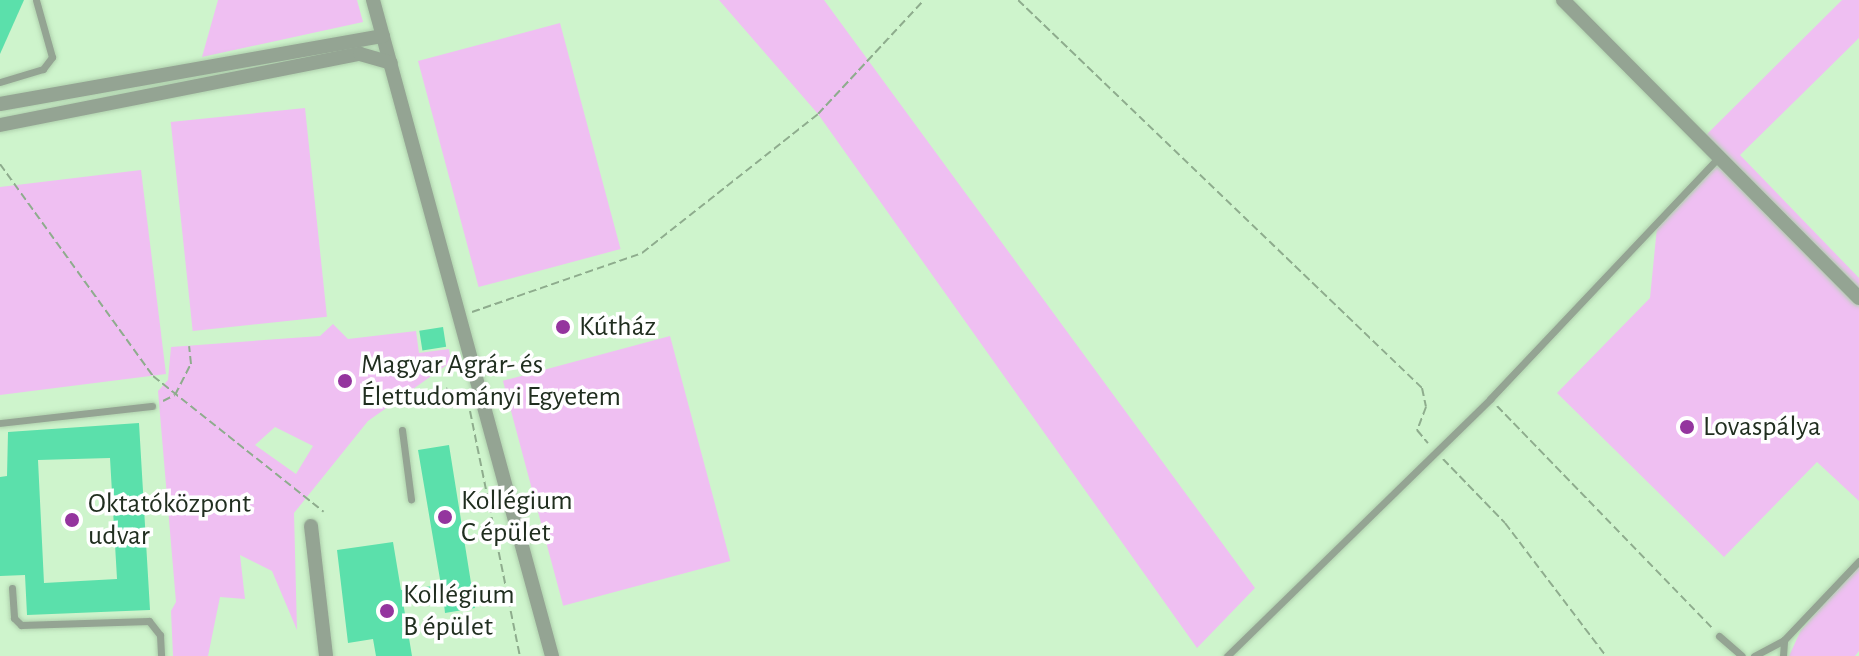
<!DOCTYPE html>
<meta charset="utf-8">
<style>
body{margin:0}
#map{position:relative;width:1859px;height:656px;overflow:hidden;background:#cef4cc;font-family:"Alegreya Sans",sans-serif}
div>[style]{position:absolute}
.green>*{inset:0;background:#efbff2;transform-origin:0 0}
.building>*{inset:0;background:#5be0ab;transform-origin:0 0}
.path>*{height:2px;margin-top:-1px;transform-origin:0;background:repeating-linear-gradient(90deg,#8eac8d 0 8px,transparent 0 12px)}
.roads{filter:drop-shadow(0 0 2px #afd0ad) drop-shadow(0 0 2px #afd0ad)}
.service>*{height:7px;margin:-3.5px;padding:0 3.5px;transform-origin:3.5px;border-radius:3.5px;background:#94a493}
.minor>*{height:14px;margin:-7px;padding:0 7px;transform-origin:7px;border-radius:7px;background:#94a493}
.dots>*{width:22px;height:22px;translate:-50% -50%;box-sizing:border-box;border:4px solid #fff;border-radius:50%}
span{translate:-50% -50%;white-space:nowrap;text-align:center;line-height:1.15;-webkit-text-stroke:7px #fff;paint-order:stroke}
.poi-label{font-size:28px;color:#202e1f}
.left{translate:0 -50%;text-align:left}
</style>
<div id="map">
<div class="green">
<i style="clip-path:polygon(218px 0,357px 0,363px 22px,202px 57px)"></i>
<i style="clip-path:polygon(719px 0,824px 0,1255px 588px,1197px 648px,818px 114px)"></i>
<i style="clip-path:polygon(1842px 0,1859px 0,1859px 38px,1740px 155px,1859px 278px,1859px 501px,1817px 462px,1724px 557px,1557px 393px,1650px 298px,1657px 227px,1719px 157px,1702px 139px)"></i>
<i style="left:560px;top:23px;width:234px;height:147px;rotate:75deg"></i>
<i style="left:305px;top:108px;width:210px;height:135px;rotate:84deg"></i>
<i style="clip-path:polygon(141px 170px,166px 374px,0 395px,0 187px)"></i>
<i style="clip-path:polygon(evenodd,333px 324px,348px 339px,416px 331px,419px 353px,449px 349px,451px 362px,368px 421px,294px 513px,297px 630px,272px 571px,240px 555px,245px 599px,220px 597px,208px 656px,173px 656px,171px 611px,176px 602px,158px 391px,168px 380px,171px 347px,320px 336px,333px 324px,275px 427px,313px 446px,296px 474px,255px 445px,275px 427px)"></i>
<i style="left:670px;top:336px;width:233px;height:173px;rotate:75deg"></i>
<i style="clip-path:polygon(1859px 564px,1859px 651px,1855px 656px,1789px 656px,1801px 630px)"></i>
</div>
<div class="building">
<i style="clip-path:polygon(0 0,24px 0,0 54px)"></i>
<i style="left:443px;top:327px;width:20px;height:24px;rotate:81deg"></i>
<i style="clip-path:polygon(evenodd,139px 423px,150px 610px,27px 615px,25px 575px,0 576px,0 477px,7px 476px,8px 432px,139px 423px,110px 458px,117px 579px,44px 583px,38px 460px,110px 458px)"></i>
<i style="clip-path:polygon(449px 445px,475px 608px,445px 613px,443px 595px,403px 602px,412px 656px,376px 656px,373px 639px,348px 643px,337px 550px,393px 542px,401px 590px,441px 585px,418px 450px)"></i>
</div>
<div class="path">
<i style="left:1018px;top:0;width:560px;rotate:43.84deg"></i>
<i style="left:1422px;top:388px;width:19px;rotate:78deg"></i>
<i style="left:1426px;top:407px;width:25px;rotate:111deg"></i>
<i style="left:1417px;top:430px;width:17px;rotate:50deg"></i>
<i style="left:0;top:164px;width:261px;rotate:54.2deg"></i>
<i style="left:153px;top:376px;width:218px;rotate:38.5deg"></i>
<i style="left:472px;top:312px;width:180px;rotate:-19.1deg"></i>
<i style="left:642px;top:253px;width:224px;rotate:-38.3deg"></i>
<i style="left:818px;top:114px;width:156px;rotate:-47.1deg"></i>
<i style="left:446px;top:388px;width:28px;rotate:38deg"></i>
<i style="left:163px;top:401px;width:13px;rotate:-27deg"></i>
<i style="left:175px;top:395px;width:35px;rotate:-63deg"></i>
<i style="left:191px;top:364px;width:18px;rotate:-96deg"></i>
<i style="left:1497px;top:406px;width:309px;rotate:45.9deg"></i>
<i style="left:470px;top:411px;width:250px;rotate:78.5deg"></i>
<i style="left:1443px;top:459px;width:89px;rotate:45.9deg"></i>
<i style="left:1505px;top:523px;width:167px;rotate:52.8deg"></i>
</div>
<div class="roads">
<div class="service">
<i style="left:0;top:82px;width:45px;rotate:-16.8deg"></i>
<i style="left:43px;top:69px;width:15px;rotate:-53deg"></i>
<i style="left:52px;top:57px;width:59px;rotate:-105.7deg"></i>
<i style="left:0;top:423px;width:153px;rotate:-6.4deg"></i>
<i style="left:402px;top:430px;width:70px;rotate:82.6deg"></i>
<i style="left:12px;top:588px;width:30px;rotate:86deg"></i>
<i style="left:14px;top:618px;width:10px;rotate:45deg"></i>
<i style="left:21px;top:625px;width:128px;rotate:-1.8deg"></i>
<i style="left:149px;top:621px;width:18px;rotate:52deg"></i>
<i style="left:160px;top:635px;width:21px;rotate:87deg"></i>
<i style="left:1719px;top:636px;width:30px;rotate:41deg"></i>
<i style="left:1227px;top:656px;width:368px;rotate:-44.3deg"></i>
<i style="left:1490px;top:399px;width:333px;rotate:-46.6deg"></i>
<i style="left:1754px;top:656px;width:34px;rotate:-28deg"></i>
<i style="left:1783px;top:656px;width:16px;rotate:-86deg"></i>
<i style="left:1784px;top:640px;width:109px;rotate:-46.5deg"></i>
</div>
<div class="minor">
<i style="left:373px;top:0;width:680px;rotate:74.74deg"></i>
<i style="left:1563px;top:0;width:420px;rotate:45.2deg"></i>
<i style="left:0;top:104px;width:389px;rotate:-10.1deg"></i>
<i style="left:0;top:125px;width:367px;rotate:-11.2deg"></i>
<i style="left:360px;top:54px;width:32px;rotate:16deg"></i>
<i style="left:311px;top:526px;width:131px;rotate:83.4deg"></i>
</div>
</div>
<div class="dots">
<i style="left:563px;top:327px;background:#94359e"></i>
<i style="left:345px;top:381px;background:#94359e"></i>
<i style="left:1687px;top:427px;background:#94359e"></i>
<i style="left:445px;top:517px;background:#94359e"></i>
<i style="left:72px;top:520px;background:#94359e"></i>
<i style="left:387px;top:611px;background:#94359e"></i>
</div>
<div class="poi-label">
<span class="left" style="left:579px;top:327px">Kútház</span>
<span class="left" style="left:361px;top:381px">Magyar Agrár- és<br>Élettudományi Egyetem</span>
<span class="left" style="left:1703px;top:427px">Lovaspálya</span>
<span class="left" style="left:461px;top:517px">Kollégium<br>C épület</span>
<span class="left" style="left:88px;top:520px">Oktatóközpont<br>udvar</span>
<span class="left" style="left:403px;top:611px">Kollégium<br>B épület</span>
</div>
</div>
